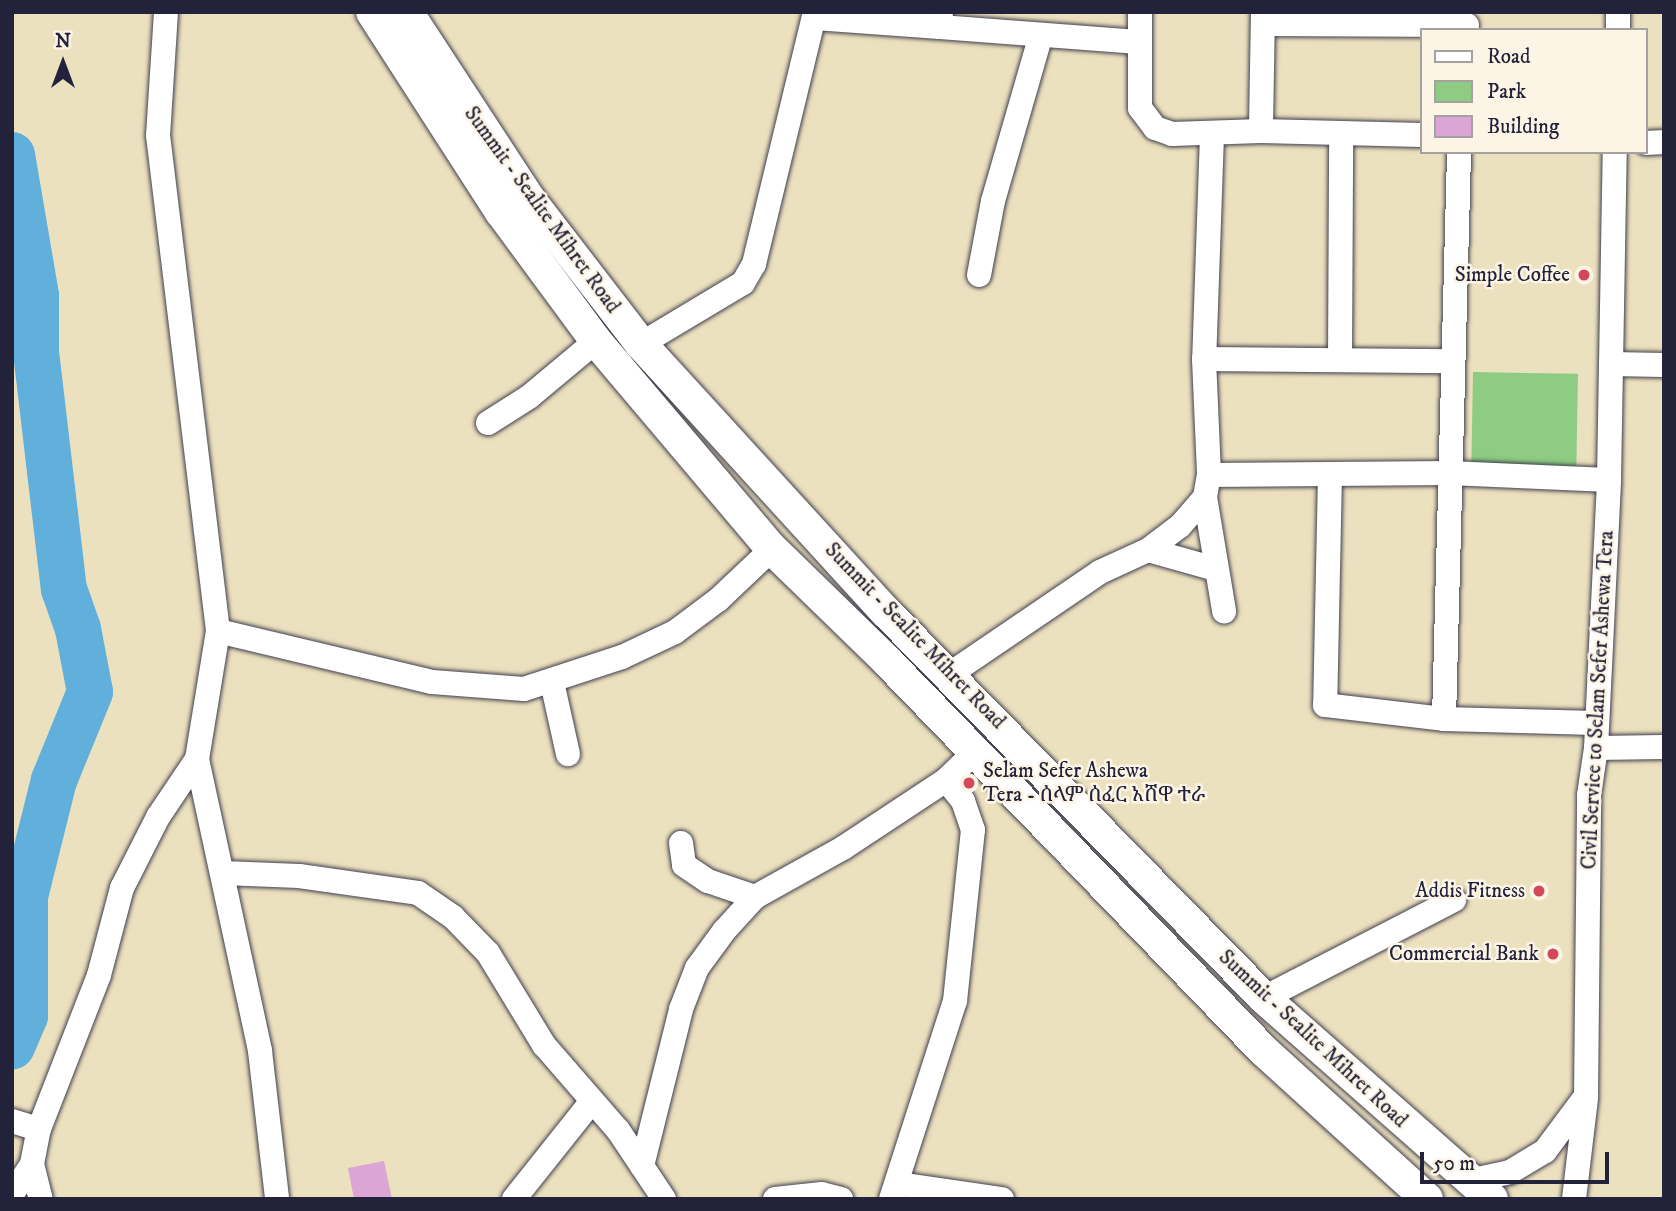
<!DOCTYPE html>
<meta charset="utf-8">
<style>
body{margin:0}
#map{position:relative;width:1676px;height:1211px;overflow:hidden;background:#ece1be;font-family:"IM FELL DW Pica","Noto Serif Ethiopic",serif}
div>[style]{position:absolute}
.green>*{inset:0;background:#8dcc82;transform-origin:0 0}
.river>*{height:46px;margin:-23px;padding:0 23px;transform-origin:23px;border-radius:23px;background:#61afdb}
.building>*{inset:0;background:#dba6d4}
.roads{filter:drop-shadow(0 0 2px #403f4f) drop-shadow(0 0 2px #403f4f)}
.minor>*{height:24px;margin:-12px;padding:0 12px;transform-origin:12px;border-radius:12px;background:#fff}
.major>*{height:32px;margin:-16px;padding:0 16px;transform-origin:16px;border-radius:16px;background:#fff}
.dots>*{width:19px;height:19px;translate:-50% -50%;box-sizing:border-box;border:4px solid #fcf5e5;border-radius:50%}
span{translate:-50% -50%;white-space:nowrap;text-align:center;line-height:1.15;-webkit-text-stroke:5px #fcf5e5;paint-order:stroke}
.street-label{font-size:21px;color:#22223b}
.poi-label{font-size:21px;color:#22223b}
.right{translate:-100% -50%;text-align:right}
.left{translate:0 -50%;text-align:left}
.frame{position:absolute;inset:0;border:14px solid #22223b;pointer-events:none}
.legend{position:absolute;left:1420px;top:28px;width:228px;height:126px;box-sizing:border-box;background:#fcf5e5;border:2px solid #a5a1a1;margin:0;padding:9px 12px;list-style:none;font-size:21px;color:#22223b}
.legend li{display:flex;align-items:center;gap:14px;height:35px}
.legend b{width:35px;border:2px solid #a5a1a1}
.north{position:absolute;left:28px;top:28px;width:70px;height:70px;-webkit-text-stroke:5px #fcf5e5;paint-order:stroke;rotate:0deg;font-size:19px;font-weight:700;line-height:28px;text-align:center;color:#22223b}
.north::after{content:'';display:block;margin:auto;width:24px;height:32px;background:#22223b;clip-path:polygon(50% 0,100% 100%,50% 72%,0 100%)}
.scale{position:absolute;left:1420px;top:1152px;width:189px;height:32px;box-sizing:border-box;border:4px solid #22223b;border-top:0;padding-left:9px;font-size:21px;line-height:24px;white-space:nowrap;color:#22223b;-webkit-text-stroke:5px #fcf5e5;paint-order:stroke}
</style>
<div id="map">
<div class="green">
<i style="left:1473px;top:372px;width:105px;height:95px;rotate:1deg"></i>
</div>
<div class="river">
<i style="left:12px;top:155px;width:143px;rotate:80.3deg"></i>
<i style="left:36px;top:296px;width:56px;rotate:90deg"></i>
<i style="left:36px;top:352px;width:239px;rotate:83.3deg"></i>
<i style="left:64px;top:589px;width:42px;rotate:70.7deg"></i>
<i style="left:78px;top:629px;width:64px;rotate:79.2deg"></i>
<i style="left:90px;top:692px;width:95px;rotate:112.2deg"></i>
<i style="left:54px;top:780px;width:120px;rotate:104deg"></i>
<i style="left:25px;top:896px;width:120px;rotate:90deg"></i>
<i style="left:25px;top:1016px;width:33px;rotate:113deg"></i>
</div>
<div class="building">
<i style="clip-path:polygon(384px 1161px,392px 1199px,354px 1199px,348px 1168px)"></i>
</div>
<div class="roads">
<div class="minor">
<i style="left:166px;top:12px;width:123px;rotate:93.7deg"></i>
<i style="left:158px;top:135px;width:500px;rotate:83.1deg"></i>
<i style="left:218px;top:631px;width:130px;rotate:99.3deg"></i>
<i style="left:197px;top:759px;width:299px;rotate:77.8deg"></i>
<i style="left:260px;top:1051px;width:149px;rotate:83.4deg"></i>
<i style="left:941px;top:12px;width:15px;rotate:94deg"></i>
<i style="left:940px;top:27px;width:199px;rotate:4.3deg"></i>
<i style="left:1140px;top:12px;width:96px;rotate:90deg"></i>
<i style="left:1140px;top:108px;width:25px;rotate:53deg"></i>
<i style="left:1155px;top:128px;width:18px;rotate:19deg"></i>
<i style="left:1172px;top:134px;width:89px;rotate:-1.9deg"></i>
<i style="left:1263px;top:12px;width:119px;rotate:91deg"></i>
<i style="left:1261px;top:131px;width:161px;rotate:1.4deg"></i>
<i style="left:815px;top:18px;width:125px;rotate:4.1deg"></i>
<i style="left:1263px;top:24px;width:204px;rotate:0.3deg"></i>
<i style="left:1618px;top:30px;width:18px;rotate:-90deg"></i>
<i style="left:1212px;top:135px;width:224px;rotate:92deg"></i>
<i style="left:1204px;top:359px;width:116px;rotate:87.5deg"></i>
<i style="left:1209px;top:475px;width:240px;rotate:-0.5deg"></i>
<i style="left:1449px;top:473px;width:160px;rotate:2.5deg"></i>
<i style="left:1646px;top:143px;width:18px;rotate:-3deg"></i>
<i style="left:979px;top:275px;width:75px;rotate:-79.3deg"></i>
<i style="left:993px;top:201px;width:173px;rotate:-73.9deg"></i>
<i style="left:641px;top:344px;width:119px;rotate:-30.9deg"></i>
<i style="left:743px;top:283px;width:22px;rotate:-60deg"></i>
<i style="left:754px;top:264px;width:259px;rotate:-76.4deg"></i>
<i style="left:1204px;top:359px;width:248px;rotate:0.5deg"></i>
<i style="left:1340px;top:360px;width:227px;rotate:-89.7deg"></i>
<i style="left:1611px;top:364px;width:53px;rotate:1.1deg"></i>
<i style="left:488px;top:423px;width:49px;rotate:-32.4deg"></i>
<i style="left:529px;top:397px;width:87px;rotate:-39.9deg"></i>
<i style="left:1330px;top:474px;width:231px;rotate:91.2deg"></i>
<i style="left:1325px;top:705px;width:120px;rotate:6.7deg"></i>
<i style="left:1444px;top:719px;width:567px;rotate:-88.48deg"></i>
<i style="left:1205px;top:497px;width:116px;rotate:80.5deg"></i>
<i style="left:1148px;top:550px;width:70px;rotate:15.8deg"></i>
<i style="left:218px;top:631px;width:220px;rotate:13.4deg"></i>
<i style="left:432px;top:682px;width:92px;rotate:4.4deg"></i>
<i style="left:524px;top:689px;width:103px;rotate:-18.1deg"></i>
<i style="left:622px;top:657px;width:59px;rotate:-25.3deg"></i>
<i style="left:675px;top:632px;width:54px;rotate:-36.7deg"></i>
<i style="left:718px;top:600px;width:74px;rotate:-43.4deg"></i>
<i style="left:950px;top:674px;width:181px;rotate:-34.2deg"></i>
<i style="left:1100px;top:572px;width:53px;rotate:-24.6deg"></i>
<i style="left:1148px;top:550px;width:40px;rotate:-37deg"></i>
<i style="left:1180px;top:526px;width:38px;rotate:-49deg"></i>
<i style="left:1205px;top:497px;width:22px;rotate:-80deg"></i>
<i style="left:552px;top:682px;width:74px;rotate:77.5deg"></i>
<i style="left:1444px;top:719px;width:152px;rotate:1.5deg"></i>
<i style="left:1596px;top:748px;width:68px;rotate:-0.8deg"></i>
<i style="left:681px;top:843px;width:22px;rotate:82deg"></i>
<i style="left:684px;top:865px;width:29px;rotate:34deg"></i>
<i style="left:708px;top:881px;width:50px;rotate:18.8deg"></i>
<i style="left:223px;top:873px;width:76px;rotate:2.3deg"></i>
<i style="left:299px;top:876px;width:120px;rotate:8.1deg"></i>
<i style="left:418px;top:893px;width:42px;rotate:34.4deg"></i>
<i style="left:453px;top:917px;width:50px;rotate:45.8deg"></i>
<i style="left:488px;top:953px;width:108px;rotate:58.7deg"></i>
<i style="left:544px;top:1045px;width:113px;rotate:49deg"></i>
<i style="left:618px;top:1130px;width:83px;rotate:56.3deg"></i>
<i style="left:1264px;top:998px;width:214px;rotate:-27.3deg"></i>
<i style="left:12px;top:1121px;width:28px;rotate:17deg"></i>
<i style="left:32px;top:1164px;width:36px;rotate:76deg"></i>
<i style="left:642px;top:1166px;width:162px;rotate:-76deg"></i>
<i style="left:681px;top:1009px;width:44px;rotate:-68.7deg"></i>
<i style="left:697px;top:968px;width:46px;rotate:-53.9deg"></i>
<i style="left:724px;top:931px;width:46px;rotate:-47.6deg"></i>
<i style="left:755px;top:897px;width:101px;rotate:-29.1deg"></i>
<i style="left:843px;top:848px;width:123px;rotate:-33.4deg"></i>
<i style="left:946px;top:780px;width:37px;rotate:-44deg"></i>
<i style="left:1469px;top:1181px;width:42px;rotate:-12.4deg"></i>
<i style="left:1510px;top:1172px;width:41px;rotate:-31deg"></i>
<i style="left:1545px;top:1151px;width:69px;rotate:-53.3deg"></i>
<i style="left:1586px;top:1096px;width:301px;rotate:-89.4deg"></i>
<i style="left:1589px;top:795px;width:48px;rotate:-81.5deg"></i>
<i style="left:1596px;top:748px;width:268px;rotate:-87.2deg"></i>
<i style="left:1609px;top:480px;width:328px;rotate:-89deg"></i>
<i style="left:899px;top:1184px;width:104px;rotate:8.3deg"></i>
<i style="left:12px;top:1194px;width:36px;rotate:-56deg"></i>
<i style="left:32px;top:1164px;width:36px;rotate:-79deg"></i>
<i style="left:39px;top:1129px;width:165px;rotate:-68.7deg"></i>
<i style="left:99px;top:975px;width:90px;rotate:-75.2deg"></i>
<i style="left:122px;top:888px;width:80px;rotate:-63.1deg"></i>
<i style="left:158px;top:817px;width:70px;rotate:-56.1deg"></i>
<i style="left:514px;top:1199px;width:125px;rotate:-51.5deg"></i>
<i style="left:775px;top:1199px;width:47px;rotate:-6.1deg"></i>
<i style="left:822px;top:1194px;width:20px;rotate:15deg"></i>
<i style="left:891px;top:1199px;width:208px;rotate:-72.1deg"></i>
<i style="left:955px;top:1001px;width:172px;rotate:-84deg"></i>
<i style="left:973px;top:830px;width:31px;rotate:-109deg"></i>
<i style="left:963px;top:801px;width:27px;rotate:-129deg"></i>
<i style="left:1574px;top:1199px;width:101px;rotate:-83.2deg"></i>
</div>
<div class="major">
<i style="left:372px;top:12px;width:238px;rotate:57.2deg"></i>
<i style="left:501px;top:212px;width:160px;rotate:53.6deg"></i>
<i style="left:596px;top:341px;width:272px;rotate:49.8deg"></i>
<i style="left:772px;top:549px;width:161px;rotate:44.2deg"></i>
<i style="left:887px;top:661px;width:542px;rotate:45.97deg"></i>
<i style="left:1264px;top:1051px;width:220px;rotate:42.2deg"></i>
<i style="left:407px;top:12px;width:225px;rotate:56.8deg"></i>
<i style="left:530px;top:200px;width:182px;rotate:52.4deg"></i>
<i style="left:641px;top:344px;width:363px;rotate:47.6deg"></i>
<i style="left:886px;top:612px;width:540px;rotate:45.6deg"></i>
<i style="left:1264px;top:998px;width:304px;rotate:41.4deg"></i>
</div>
</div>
<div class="dots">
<i style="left:1584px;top:275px;background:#d1495b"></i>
<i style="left:969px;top:783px;background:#d1495b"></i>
<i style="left:1539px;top:891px;background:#d1495b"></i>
<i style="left:1553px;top:954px;background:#d1495b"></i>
</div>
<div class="street-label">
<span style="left:542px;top:210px;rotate:54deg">Summit - Sealite Mihret Road</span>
<span style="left:915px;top:636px;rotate:46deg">Summit - Sealite Mihret Road</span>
<span style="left:1598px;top:700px;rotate:-87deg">Civil Service to Selam Sefer Ashewa Tera</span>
<span style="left:1313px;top:1039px;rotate:43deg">Summit - Sealite Mihret Road</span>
</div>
<div class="poi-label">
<span class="right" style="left:1570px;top:275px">Simple Coffee</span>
<span class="left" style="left:983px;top:783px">Selam Sefer Ashewa<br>Tera - ሰላም ሰፈር አሸዋ ተራ</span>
<span class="right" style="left:1525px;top:891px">Addis Fitness</span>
<span class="right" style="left:1539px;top:954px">Commercial Bank</span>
</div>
<div class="frame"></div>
<ul class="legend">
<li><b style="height:9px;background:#fff"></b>Road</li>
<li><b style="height:19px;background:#8dcc82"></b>Park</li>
<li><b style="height:19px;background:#dba6d4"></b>Building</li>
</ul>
<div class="north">N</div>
<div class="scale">50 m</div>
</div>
